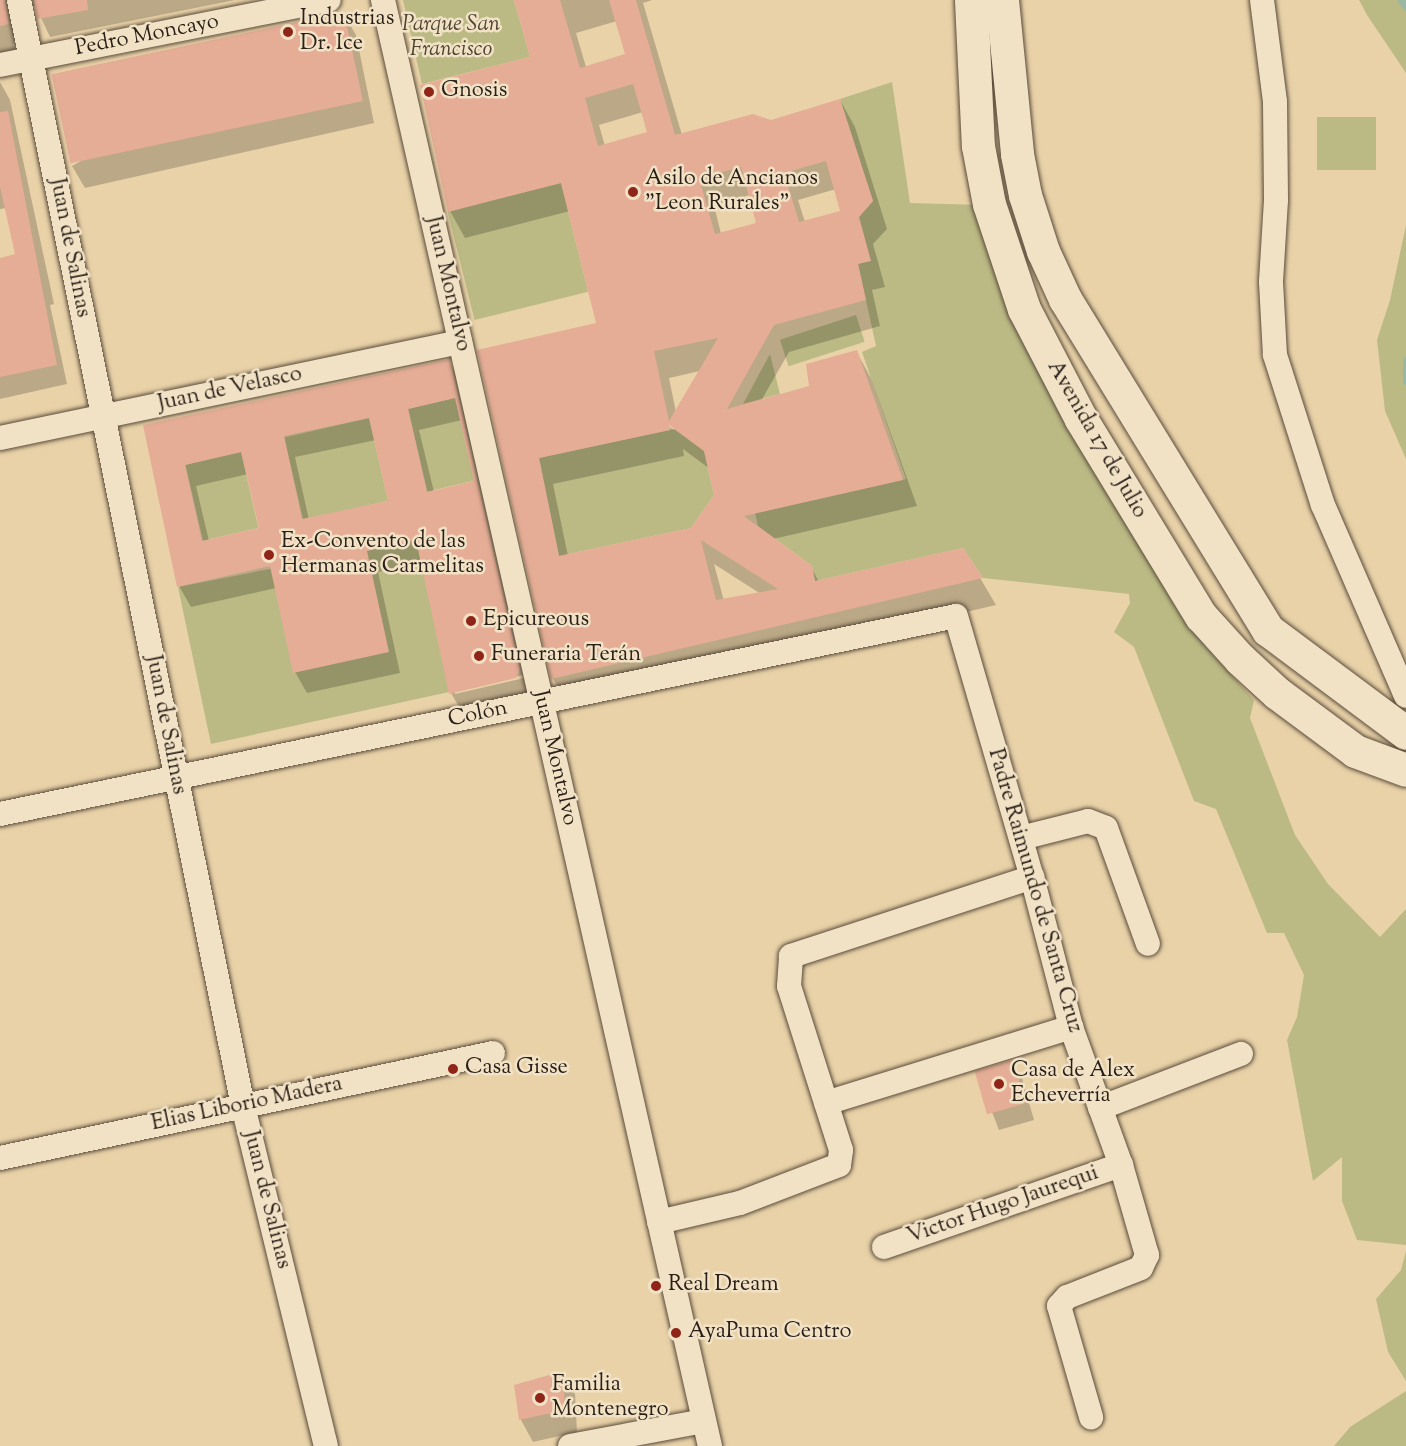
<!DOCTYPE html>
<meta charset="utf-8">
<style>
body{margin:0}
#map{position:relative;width:1406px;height:1446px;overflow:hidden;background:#e9d2a8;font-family:"Sorts Mill Goudy",serif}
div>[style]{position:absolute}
.green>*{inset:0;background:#bbba84;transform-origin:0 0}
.shadow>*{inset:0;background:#0003}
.stream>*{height:7px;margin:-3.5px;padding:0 3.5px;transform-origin:3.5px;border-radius:3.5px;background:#98b8a4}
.building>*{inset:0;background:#e5ad96;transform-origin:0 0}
.roads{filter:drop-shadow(0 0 2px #5a4c3c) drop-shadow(0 0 2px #5a4c3c)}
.minor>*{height:24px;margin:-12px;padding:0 12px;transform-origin:12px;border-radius:12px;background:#f1e2c6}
.secondary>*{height:33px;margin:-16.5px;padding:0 16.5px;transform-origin:16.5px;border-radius:16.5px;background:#f1e2c6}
.dots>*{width:16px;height:16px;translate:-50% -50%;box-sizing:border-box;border:3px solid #f1e2c6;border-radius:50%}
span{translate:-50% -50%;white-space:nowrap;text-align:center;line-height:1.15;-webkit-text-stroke:5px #f1e2c6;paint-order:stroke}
.poi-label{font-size:22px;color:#2a2018}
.left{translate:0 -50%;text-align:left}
.park-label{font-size:22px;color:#4e4633;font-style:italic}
.street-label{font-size:22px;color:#2a2018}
</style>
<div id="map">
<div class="green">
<i style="clip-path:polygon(403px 0,514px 0,530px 57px,422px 84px)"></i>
<i style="clip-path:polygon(1359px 0,1406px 0,1406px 73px,1367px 15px)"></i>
<i style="clip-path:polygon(892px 82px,910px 203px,981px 205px,1178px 606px,1205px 646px,1254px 700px,1250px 718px,1295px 835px,1328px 884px,1380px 937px,1406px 909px,1406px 1245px,1357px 1240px,1342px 1201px,1342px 1157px,1313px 1181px,1287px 1040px,1297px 1017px,1304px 975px,1284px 933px,1267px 933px,1216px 809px,1194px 801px,1134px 647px,1114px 632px,1130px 603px,1129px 594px,983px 578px,963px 548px,815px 581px,812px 566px,758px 526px,755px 513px,906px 479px,862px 352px,876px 346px,858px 264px,859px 217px,873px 201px,840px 99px)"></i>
<i style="left:1376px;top:117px;width:53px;height:59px;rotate:90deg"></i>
<i style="left:561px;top:183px;width:112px;height:117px;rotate:76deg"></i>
<i style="clip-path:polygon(1406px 225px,1406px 459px,1385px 411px,1377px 340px,1390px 300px)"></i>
<i style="left:856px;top:315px;width:28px;height:80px;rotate:72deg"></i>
<i style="clip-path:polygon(770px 354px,780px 394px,743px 404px)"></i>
<i style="left:455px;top:398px;width:85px;height:48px;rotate:77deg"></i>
<i style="left:369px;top:418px;width:85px;height:87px;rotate:77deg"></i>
<i style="clip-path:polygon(674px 429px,704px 451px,714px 495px,691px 528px,559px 556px,539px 458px)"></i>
<i style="left:241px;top:452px;width:78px;height:57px;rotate:77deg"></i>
<i style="clip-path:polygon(447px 534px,449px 692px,211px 744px,178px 587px)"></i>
<i style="clip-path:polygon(1406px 1251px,1406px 1381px,1388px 1352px,1376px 1299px,1401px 1270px)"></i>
<i style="clip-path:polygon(1406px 1391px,1406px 1446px,1334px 1446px,1350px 1427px)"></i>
</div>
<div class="shadow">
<i style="clip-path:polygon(0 0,235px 0,50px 37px,36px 7px,27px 4px,19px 43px,13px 44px,16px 59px,0 62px)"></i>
<i style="clip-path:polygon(evenodd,516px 0,652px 0,643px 3px,682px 135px,771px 122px,840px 100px,855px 127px,887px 229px,873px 244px,885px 287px,872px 290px,880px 326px,789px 352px,761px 401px,810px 387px,856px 351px,871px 378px,917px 506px,773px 539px,811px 567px,819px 582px,963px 549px,996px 605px,568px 705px,553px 679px,479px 351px,597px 324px,570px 211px,465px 238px,450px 211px,532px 58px,516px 0,617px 21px,627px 55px,586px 67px,576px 33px,617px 21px,516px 0,643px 112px,649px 133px,605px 146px,599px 125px,643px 112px,516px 0,836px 189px,842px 212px,805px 222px,798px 200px,836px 189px,516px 0,750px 195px,758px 224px,721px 234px,714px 205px,750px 195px,516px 0,700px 371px,676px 412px,669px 378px,700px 371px,516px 0,663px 422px,674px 426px,674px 430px,663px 422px,516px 0,683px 449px,710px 469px,716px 495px,691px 529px,568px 556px,553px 484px,684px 456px,683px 449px,516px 0,714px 564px,761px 594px,724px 601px,714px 564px)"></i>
<i style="clip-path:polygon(343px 13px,356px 35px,374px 123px,85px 188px,72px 166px)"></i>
<i style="clip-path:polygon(0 82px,10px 100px,54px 304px,50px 305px,67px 384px,0 399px,0 260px,16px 255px,6px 208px,0 209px)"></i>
<i style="clip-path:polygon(evenodd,449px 361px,461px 382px,531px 692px,463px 714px,451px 693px,422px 562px,378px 572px,400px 673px,307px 693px,295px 672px,276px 588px,191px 607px,179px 586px,145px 426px,449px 361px,462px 420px,476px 482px,434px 492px,419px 430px,462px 420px,449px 361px,376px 440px,389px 502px,309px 520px,295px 457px,376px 440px,449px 361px,248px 474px,261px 529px,209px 541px,196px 486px,248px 474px,449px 361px,523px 675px,524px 678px,455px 694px,455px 691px,523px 675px)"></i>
<i style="clip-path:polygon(1012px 1062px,1022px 1078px,1034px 1120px,999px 1130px,977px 1073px)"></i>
<i style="clip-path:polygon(562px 1373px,575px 1394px,577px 1432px,533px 1442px,521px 1420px,515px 1386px)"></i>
</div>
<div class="stream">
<i style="left:1401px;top:0;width:9px;rotate:54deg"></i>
<i style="left:1406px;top:360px;width:21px;rotate:90deg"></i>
</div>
<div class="building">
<i style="clip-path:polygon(0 0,5px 0,9px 24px,0 26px)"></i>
<i style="clip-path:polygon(34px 0,87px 0,88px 10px,37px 19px)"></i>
<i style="clip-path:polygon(evenodd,514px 0,560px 0,580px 68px,625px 54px,609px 0,636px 0,675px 135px,753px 114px,771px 120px,840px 99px,873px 201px,859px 217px,871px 261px,858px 264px,866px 300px,774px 325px,727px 409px,809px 386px,806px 364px,857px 350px,903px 480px,744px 516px,812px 566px,815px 581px,963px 548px,983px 578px,551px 679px,477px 350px,596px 323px,561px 183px,448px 212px,420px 85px,530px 57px,514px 0,633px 84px,647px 132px,598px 146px,585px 98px,633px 84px,514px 0,826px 161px,840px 211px,799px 222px,784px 173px,826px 161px,514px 0,741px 167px,756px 223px,715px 234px,699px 178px,741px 167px,514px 0,718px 338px,669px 421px,654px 351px,718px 338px,514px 0,669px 425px,704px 451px,714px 495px,691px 528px,559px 556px,539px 458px,670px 430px,669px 425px,514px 0,701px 540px,778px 589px,716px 600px,701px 540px)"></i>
<i style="left:344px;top:12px;width:91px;height:299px;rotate:78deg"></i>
<i style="clip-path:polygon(8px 111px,57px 365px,0 377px,0 258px,15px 254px,0 187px,0 112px)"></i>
<i style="clip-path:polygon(evenodd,450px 359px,520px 670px,516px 678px,449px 694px,416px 540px,367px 551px,389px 652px,293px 673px,270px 566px,177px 587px,143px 425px,450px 359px,455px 398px,474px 481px,427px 492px,408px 409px,455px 398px,450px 359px,369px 418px,388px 501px,302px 519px,284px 436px,369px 418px,450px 359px,241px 452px,259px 528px,202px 541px,185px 465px,241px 452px)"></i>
<i style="left:1013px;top:1060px;width:45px;height:40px;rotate:74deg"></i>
<i style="clip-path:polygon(563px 1371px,565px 1410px,519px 1420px,514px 1385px)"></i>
</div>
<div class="roads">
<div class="minor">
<i style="left:19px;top:0;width:1128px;rotate:78.55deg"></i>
<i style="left:243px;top:1106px;width:350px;rotate:76.3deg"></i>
<i style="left:383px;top:0;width:1483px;rotate:77.26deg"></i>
<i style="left:1262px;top:0;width:103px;rotate:82.7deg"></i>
<i style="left:1275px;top:102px;width:98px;rotate:89.4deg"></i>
<i style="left:1276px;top:200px;width:82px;rotate:93.5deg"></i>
<i style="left:1271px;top:282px;width:73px;rotate:86.9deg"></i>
<i style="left:1275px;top:355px;width:157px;rotate:72.3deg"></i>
<i style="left:1323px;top:505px;width:208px;rotate:66.5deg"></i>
<i style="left:0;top:65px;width:335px;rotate:-11.2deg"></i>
<i style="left:0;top:438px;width:470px;rotate:-11.8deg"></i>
<i style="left:0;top:814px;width:976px;rotate:-11.7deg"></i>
<i style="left:956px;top:616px;width:272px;rotate:73.8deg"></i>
<i style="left:1032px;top:877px;width:155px;rotate:75.4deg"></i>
<i style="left:1071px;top:1027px;width:147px;rotate:70.1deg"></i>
<i style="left:1121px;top:1165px;width:94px;rotate:73.9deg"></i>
<i style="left:1147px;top:1255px;width:14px;rotate:115deg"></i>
<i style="left:1141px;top:1268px;width:79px;rotate:158.6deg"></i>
<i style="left:1067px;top:1297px;width:12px;rotate:132deg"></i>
<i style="left:1059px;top:1306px;width:116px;rotate:73.9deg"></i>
<i style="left:1021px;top:838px;width:69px;rotate:-14.2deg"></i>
<i style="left:1088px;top:821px;width:19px;rotate:21deg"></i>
<i style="left:1106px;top:828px;width:123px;rotate:70.1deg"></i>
<i style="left:826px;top:1103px;width:257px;rotate:-17.2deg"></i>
<i style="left:1100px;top:1108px;width:151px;rotate:-21deg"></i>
<i style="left:0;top:1158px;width:504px;rotate:-12.02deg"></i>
<i style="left:659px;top:1222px;width:83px;rotate:-13.2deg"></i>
<i style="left:740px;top:1203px;width:106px;rotate:-21deg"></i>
<i style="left:839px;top:1165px;width:15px;rotate:-82deg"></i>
<i style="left:841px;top:1150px;width:172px;rotate:-107.6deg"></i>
<i style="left:789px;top:986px;width:30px;rotate:-86deg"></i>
<i style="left:791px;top:956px;width:254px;rotate:-18.1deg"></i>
<i style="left:884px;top:1247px;width:251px;rotate:-19.1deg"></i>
<i style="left:570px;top:1446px;width:136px;rotate:-10.6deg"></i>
</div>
<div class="secondary">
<i style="left:971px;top:0;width:146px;rotate:87.3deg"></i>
<i style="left:978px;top:146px;width:59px;rotate:79.3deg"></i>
<i style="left:989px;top:204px;width:111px;rotate:71.6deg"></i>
<i style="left:1024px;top:309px;width:124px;rotate:62.6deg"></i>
<i style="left:1081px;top:419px;width:231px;rotate:58.7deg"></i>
<i style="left:1201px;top:616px;width:58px;rotate:47.8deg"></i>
<i style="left:1240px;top:659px;width:50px;rotate:42.6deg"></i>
<i style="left:1277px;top:693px;width:97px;rotate:36.6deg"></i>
<i style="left:1355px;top:751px;width:54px;rotate:20.4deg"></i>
<i style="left:1002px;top:0;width:155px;rotate:84.4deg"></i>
<i style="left:1017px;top:154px;width:42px;rotate:79deg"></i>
<i style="left:1025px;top:195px;width:59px;rotate:72.2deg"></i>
<i style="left:1043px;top:251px;width:53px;rotate:65.4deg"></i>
<i style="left:1065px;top:299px;width:388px;rotate:58.5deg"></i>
<i style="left:1268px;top:630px;width:172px;rotate:36.7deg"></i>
</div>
</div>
<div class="dots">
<i style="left:288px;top:32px;background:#8f2418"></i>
<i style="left:429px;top:92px;background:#8f2418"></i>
<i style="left:633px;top:192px;background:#8f2418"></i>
<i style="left:269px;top:555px;background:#8f2418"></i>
<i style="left:471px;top:621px;background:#8f2418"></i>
<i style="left:479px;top:656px;background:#8f2418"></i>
<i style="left:453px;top:1069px;background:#8f2418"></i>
<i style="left:999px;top:1084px;background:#8f2418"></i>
<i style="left:656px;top:1286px;background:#8f2418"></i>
<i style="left:676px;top:1333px;background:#8f2418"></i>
<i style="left:540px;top:1398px;background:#8f2418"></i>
</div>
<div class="poi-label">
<span class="left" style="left:300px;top:32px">Industrias<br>Dr. Ice</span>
<span class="left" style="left:441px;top:92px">Gnosis</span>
<span class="left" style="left:645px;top:192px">Asilo de Ancianos<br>"Leon Rurales"</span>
<span class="left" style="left:281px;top:555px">Ex-Convento de las<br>Hermanas Carmelitas</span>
<span class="left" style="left:483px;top:621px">Epicureous</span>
<span class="left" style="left:491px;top:656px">Funeraria Terán</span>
<span class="left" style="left:465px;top:1069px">Casa Gisse</span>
<span class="left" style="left:1011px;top:1084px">Casa de Alex<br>Echeverría</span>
<span class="left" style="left:668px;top:1286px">Real Dream</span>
<span class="left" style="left:688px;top:1333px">AyaPuma Centro</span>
<span class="left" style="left:552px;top:1398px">Familia<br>Montenegro</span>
</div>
<div class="park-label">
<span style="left:451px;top:38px">Parque San<br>Francisco</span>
</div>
<div class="street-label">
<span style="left:147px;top:36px;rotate:-11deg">Pedro Moncayo</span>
<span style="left:69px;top:248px;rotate:79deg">Juan de Salinas</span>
<span style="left:447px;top:284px;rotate:77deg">Juan Montalvo</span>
<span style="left:230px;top:390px;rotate:-12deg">Juan de Velasco</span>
<span style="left:1096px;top:440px;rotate:60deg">Avenida 17 de Julio</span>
<span style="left:478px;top:715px;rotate:-12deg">Colón</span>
<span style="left:165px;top:725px;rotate:79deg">Juan de Salinas</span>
<span style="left:554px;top:758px;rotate:77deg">Juan Montalvo</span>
<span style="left:1034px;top:891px;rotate:74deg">Padre Raimundo de Santa Cruz</span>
<span style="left:247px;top:1105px;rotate:-12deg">Elias Liborio Madera</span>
<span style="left:266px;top:1200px;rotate:76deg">Juan de Salinas</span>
<span style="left:1003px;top:1206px;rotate:-19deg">Victor Hugo Jaurequi</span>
</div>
</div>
